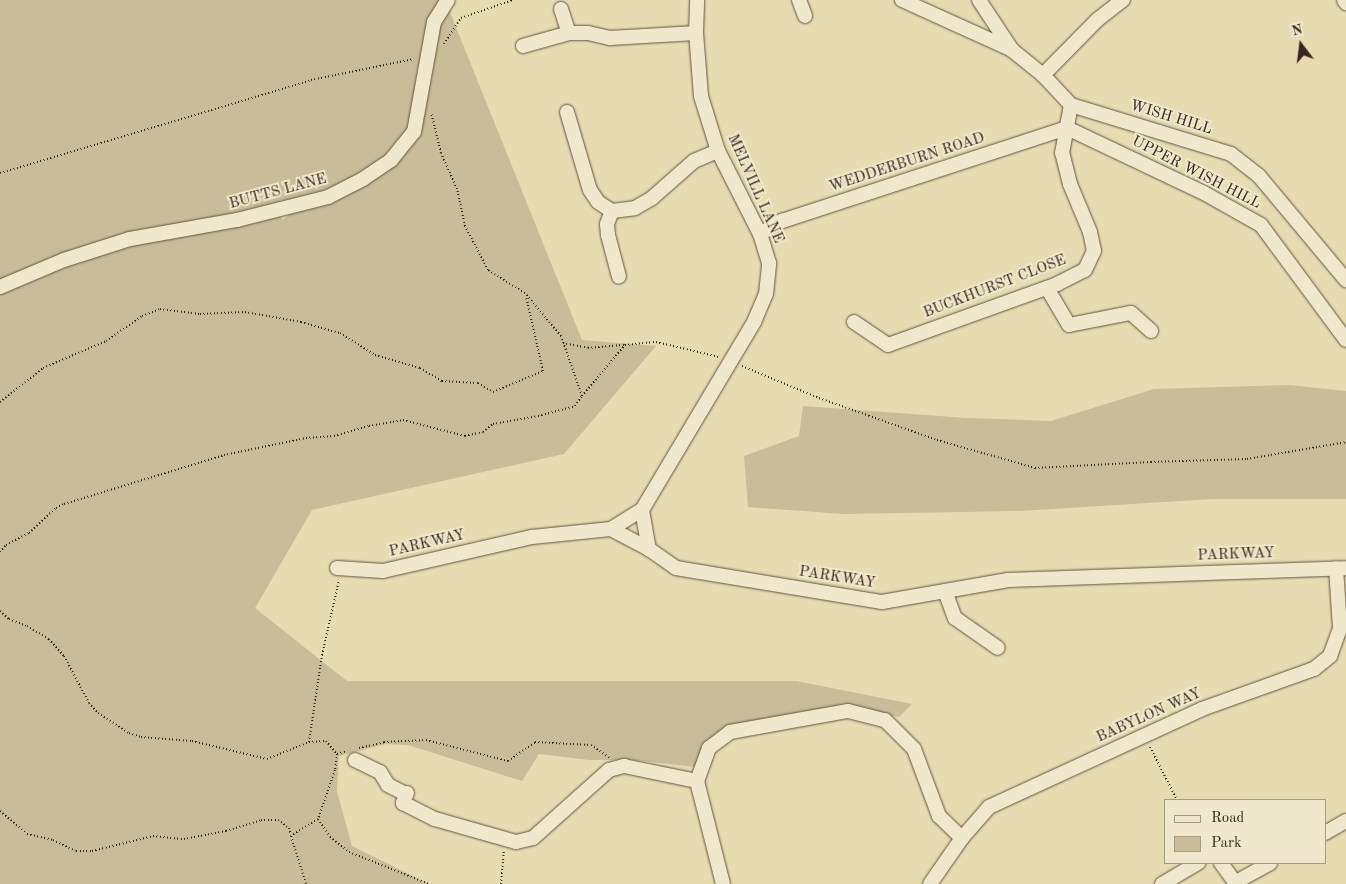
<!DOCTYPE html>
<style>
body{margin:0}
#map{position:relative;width:1346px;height:884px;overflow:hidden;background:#e6dbb1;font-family:"Old Standard TT",serif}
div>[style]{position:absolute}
.green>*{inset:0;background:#c9bc98}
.path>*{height:2px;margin-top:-1px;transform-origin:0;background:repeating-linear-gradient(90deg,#3a251c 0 1px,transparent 0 3.5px)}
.roads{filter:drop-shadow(0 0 1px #655241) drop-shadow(0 0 1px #655241)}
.minor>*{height:14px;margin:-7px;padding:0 7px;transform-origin:7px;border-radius:7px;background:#efe8cc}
span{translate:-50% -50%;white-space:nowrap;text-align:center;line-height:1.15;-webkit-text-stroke:4px #efe8cc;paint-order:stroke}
.street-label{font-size:15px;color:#3a251c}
.legend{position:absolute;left:1164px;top:799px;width:162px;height:65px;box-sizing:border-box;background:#efe8cc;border:1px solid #a79a86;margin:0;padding:6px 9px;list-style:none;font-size:15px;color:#3a251c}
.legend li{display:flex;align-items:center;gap:10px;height:25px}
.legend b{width:25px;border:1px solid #a79a86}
.north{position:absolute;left:1276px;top:20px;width:50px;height:50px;-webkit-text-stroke:4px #efe8cc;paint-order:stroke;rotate:345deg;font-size:14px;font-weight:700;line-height:20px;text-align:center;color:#3a251c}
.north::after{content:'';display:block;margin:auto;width:18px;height:22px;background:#3a251c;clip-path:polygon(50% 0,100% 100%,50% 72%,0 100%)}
</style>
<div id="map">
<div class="green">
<i style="clip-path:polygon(evenodd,0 0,445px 0,582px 340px,656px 346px,564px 454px,312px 510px,255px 608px,347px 681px,796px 681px,912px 704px,899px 717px,848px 708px,720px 738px,696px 767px,633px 760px,589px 760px,539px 754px,522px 781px,408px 745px,386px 744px,339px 756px,337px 792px,352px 846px,429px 884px,0 884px,0 0,311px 194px,283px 220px,278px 215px,214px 218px,311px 194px)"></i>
<i style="clip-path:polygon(1289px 385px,1346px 391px,1346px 499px,1213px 499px,1020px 511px,843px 514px,748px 507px,744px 456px,799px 436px,803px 406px,966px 418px,1051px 421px,1154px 389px)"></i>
</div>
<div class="path">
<i style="left:444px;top:44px;width:31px;rotate:-57deg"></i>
<i style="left:461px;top:18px;width:55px;rotate:-19.1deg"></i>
<i style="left:0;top:173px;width:325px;rotate:-16.6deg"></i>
<i style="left:311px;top:80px;width:105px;rotate:-11.5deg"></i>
<i style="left:563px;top:343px;width:25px;rotate:11deg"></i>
<i style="left:588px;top:348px;width:37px;rotate:-5deg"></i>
<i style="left:742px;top:366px;width:83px;rotate:22.6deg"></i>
<i style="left:819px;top:398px;width:125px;rotate:19.6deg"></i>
<i style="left:937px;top:440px;width:102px;rotate:15.9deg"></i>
<i style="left:1035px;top:468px;width:116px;rotate:-3deg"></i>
<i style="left:1151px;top:462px;width:96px;rotate:-1.8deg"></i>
<i style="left:1247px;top:459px;width:100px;rotate:-9.7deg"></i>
<i style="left:582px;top:396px;width:67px;rotate:-49.9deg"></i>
<i style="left:625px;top:345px;width:31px;rotate:-6deg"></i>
<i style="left:656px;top:342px;width:65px;rotate:13.4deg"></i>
<i style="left:0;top:402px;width:55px;rotate:-38.3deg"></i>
<i style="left:43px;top:368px;width:69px;rotate:-23.2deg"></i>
<i style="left:106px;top:341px;width:44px;rotate:-34.8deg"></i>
<i style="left:142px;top:316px;width:19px;rotate:-21deg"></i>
<i style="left:160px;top:309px;width:40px;rotate:7.1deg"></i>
<i style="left:200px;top:314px;width:45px;rotate:-2.5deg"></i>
<i style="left:245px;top:312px;width:57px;rotate:10.1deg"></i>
<i style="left:301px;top:322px;width:41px;rotate:15.8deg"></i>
<i style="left:340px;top:333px;width:41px;rotate:32.2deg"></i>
<i style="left:375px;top:355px;width:47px;rotate:16.1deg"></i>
<i style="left:420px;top:368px;width:26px;rotate:31deg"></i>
<i style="left:442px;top:381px;width:36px;rotate:3deg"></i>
<i style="left:478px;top:383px;width:17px;rotate:31deg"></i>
<i style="left:493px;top:392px;width:54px;rotate:-22.8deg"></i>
<i style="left:543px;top:371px;width:77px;rotate:-102.8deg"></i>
<i style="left:0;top:552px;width:9px;rotate:-49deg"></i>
<i style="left:6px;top:545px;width:26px;rotate:-28deg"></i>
<i style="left:29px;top:533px;width:37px;rotate:-43deg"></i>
<i style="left:56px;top:508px;width:9px;rotate:-27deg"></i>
<i style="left:64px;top:504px;width:167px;rotate:-17deg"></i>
<i style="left:224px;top:455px;width:84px;rotate:-11.7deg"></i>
<i style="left:306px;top:438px;width:28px;rotate:-4deg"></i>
<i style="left:334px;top:436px;width:36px;rotate:-16deg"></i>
<i style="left:369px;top:426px;width:35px;rotate:-10deg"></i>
<i style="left:403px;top:420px;width:64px;rotate:14.5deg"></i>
<i style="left:465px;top:436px;width:18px;rotate:-13deg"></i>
<i style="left:483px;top:432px;width:13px;rotate:-39deg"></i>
<i style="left:493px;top:424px;width:46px;rotate:-10.1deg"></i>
<i style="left:538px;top:416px;width:38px;rotate:-15deg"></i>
<i style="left:575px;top:406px;width:12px;rotate:-55deg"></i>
<i style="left:582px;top:396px;width:64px;rotate:-109.3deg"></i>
<i style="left:561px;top:336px;width:56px;rotate:-129.9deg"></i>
<i style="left:525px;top:293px;width:44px;rotate:-148.1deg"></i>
<i style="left:488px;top:270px;width:50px;rotate:-117.6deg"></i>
<i style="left:465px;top:226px;width:38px;rotate:-102deg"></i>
<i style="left:457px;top:189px;width:39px;rotate:-114deg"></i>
<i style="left:441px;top:153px;width:42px;rotate:-103.7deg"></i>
<i style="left:0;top:611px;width:12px;rotate:42deg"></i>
<i style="left:9px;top:619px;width:19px;rotate:21deg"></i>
<i style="left:27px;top:626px;width:26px;rotate:31deg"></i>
<i style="left:49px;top:639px;width:23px;rotate:49deg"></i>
<i style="left:64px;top:656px;width:53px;rotate:62deg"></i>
<i style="left:89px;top:703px;width:13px;rotate:48deg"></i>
<i style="left:98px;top:713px;width:37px;rotate:33deg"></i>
<i style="left:129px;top:733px;width:13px;rotate:18deg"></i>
<i style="left:141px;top:737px;width:51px;rotate:4.5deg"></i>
<i style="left:192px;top:741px;width:77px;rotate:13.5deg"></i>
<i style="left:267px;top:759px;width:45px;rotate:-22deg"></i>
<i style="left:309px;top:742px;width:17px;rotate:-3deg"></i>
<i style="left:326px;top:741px;width:17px;rotate:50deg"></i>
<i style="left:337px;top:754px;width:16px;rotate:97deg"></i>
<i style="left:335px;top:770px;width:52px;rotate:109.1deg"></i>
<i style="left:318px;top:819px;width:32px;rotate:148deg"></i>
<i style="left:291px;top:836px;width:50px;rotate:72.6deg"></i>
<i style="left:309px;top:742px;width:88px;rotate:-81.5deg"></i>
<i style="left:322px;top:655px;width:77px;rotate:-77.2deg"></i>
<i style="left:1150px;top:747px;width:59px;rotate:63deg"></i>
<i style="left:359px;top:748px;width:26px;rotate:-13deg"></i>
<i style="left:384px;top:742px;width:42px;rotate:-2.7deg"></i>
<i style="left:426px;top:740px;width:85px;rotate:14.4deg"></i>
<i style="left:508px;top:761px;width:33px;rotate:-35deg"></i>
<i style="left:535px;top:742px;width:56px;rotate:3.1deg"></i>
<i style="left:591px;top:745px;width:22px;rotate:34deg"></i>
<i style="left:337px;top:754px;width:10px;rotate:-17deg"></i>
<i style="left:0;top:811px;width:35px;rotate:40deg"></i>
<i style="left:27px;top:834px;width:27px;rotate:13deg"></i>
<i style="left:53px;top:840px;width:25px;rotate:26deg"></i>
<i style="left:76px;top:851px;width:16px"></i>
<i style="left:92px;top:851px;width:63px;rotate:-13.8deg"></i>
<i style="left:153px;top:836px;width:31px;rotate:6deg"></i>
<i style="left:184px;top:839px;width:43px;rotate:-10.8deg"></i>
<i style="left:226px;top:831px;width:37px;rotate:-17deg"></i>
<i style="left:261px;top:820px;width:17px"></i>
<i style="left:278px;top:820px;width:14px;rotate:36deg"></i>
<i style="left:289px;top:828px;width:7px;rotate:74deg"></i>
<i style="left:318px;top:819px;width:22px;rotate:56deg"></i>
<i style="left:330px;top:837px;width:24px;rotate:38deg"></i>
<i style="left:349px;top:852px;width:86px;rotate:21.8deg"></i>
<i style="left:501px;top:884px;width:33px;rotate:-85deg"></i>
</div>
<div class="roads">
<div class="minor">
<i style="left:799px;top:0;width:17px;rotate:69deg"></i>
<i style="left:902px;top:0;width:121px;rotate:24.4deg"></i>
<i style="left:979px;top:0;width:60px;rotate:56.6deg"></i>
<i style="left:1012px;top:50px;width:40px;rotate:39deg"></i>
<i style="left:1043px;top:75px;width:41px;rotate:47deg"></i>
<i style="left:1071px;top:105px;width:167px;rotate:17deg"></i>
<i style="left:1231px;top:154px;width:36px;rotate:38deg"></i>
<i style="left:1259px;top:176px;width:136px;rotate:50.1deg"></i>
<i style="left:1344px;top:0;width:4px;rotate:56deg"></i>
<i style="left:561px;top:9px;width:25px;rotate:72deg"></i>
<i style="left:569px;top:33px;width:19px"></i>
<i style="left:588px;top:33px;width:23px;rotate:13deg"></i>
<i style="left:610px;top:38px;width:86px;rotate:-3.3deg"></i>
<i style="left:523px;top:46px;width:48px;rotate:-15.8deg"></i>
<i style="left:1043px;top:75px;width:77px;rotate:-45.5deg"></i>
<i style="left:1097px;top:20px;width:33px;rotate:-38deg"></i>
<i style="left:567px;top:112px;width:81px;rotate:73.6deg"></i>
<i style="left:590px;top:190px;width:14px;rotate:56deg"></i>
<i style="left:598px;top:202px;width:17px;rotate:33deg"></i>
<i style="left:612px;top:211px;width:23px;rotate:-7deg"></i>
<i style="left:635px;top:208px;width:20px;rotate:-30deg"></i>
<i style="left:652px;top:198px;width:56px;rotate:-41.4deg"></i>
<i style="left:694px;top:161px;width:26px;rotate:-23deg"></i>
<i style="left:612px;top:211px;width:14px;rotate:111deg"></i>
<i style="left:607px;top:224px;width:11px;rotate:85deg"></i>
<i style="left:608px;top:235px;width:43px;rotate:75.3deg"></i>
<i style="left:760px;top:234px;width:26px;rotate:-31deg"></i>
<i style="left:782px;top:221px;width:300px;rotate:-18.1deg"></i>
<i style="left:1067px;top:128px;width:152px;rotate:25.4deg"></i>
<i style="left:1204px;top:193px;width:65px;rotate:29.3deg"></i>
<i style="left:1261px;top:225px;width:143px;rotate:53.5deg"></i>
<i style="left:0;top:287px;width:69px;rotate:-22.9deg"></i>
<i style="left:64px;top:260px;width:69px;rotate:-17.7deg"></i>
<i style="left:130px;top:239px;width:109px;rotate:-10.1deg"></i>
<i style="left:237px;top:220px;width:94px;rotate:-14.2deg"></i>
<i style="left:328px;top:197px;width:39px;rotate:-27deg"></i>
<i style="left:363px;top:179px;width:34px;rotate:-34deg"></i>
<i style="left:391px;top:160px;width:36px;rotate:-51deg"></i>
<i style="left:414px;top:132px;width:112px;rotate:-79.7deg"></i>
<i style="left:434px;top:22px;width:26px;rotate:-58deg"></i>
<i style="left:1047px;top:288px;width:43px;rotate:59.3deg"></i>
<i style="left:1069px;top:325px;width:63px;rotate:-11deg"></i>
<i style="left:1131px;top:313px;width:27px;rotate:42deg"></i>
<i style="left:854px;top:322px;width:41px;rotate:34.1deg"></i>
<i style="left:888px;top:345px;width:180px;rotate:-19.8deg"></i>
<i style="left:1057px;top:284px;width:31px;rotate:-27deg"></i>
<i style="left:1085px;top:270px;width:21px;rotate:-65deg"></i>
<i style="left:1094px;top:251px;width:19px;rotate:-102deg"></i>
<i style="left:1090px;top:232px;width:52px;rotate:-112.6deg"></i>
<i style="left:1070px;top:184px;width:32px;rotate:-104deg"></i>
<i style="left:1062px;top:153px;width:49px;rotate:-79.4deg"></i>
<i style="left:642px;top:510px;width:40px;rotate:80deg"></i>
<i style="left:611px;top:529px;width:36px;rotate:-32deg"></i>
<i style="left:642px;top:510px;width:219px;rotate:-59.2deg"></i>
<i style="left:754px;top:322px;width:30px;rotate:-67deg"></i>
<i style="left:766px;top:294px;width:31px;rotate:-84deg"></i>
<i style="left:769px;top:263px;width:30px;rotate:-107deg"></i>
<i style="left:760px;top:234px;width:93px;rotate:-116.8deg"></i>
<i style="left:718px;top:151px;width:58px;rotate:-107.2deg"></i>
<i style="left:701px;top:96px;width:63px;rotate:-94.5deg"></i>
<i style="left:696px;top:33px;width:33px;rotate:-88deg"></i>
<i style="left:337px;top:568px;width:46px;rotate:3.7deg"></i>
<i style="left:383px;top:571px;width:153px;rotate:-12.9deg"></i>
<i style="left:532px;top:537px;width:79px;rotate:-5.8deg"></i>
<i style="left:611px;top:529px;width:43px;rotate:27.8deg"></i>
<i style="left:649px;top:549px;width:33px;rotate:35deg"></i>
<i style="left:676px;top:568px;width:209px;rotate:9.4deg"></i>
<i style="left:882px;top:602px;width:128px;rotate:-9.9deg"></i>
<i style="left:1008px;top:580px;width:338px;rotate:-2deg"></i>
<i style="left:945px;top:591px;width:29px;rotate:70deg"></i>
<i style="left:955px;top:618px;width:52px;rotate:34.9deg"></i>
<i style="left:355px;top:760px;width:28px;rotate:26deg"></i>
<i style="left:380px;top:772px;width:15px;rotate:58deg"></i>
<i style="left:388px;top:785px;width:20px;rotate:27deg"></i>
<i style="left:407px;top:793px;width:11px;rotate:112deg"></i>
<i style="left:403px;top:803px;width:36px;rotate:27deg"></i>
<i style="left:435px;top:819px;width:84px;rotate:15.9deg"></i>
<i style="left:516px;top:842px;width:17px;rotate:-13deg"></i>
<i style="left:533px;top:838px;width:102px;rotate:-41.8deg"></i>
<i style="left:609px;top:770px;width:16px;rotate:-15deg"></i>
<i style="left:624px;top:766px;width:75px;rotate:11.6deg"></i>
<i style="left:1325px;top:833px;width:24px;rotate:-30deg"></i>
<i style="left:1221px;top:863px;width:26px;rotate:54deg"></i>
<i style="left:1236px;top:882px;width:39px;rotate:-29deg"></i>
<i style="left:723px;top:884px;width:106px;rotate:-104.2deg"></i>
<i style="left:697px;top:781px;width:35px;rotate:-70deg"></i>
<i style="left:709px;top:748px;width:26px;rotate:-37deg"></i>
<i style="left:730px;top:732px;width:120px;rotate:-10.1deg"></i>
<i style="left:848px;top:711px;width:38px;rotate:14deg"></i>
<i style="left:885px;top:720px;width:41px;rotate:45deg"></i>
<i style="left:914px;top:749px;width:72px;rotate:69.5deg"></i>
<i style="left:939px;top:816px;width:32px;rotate:44deg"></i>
<i style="left:930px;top:884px;width:56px;rotate:-55.2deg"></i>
<i style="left:962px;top:838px;width:41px;rotate:-48.9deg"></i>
<i style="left:989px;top:807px;width:234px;rotate:-24.7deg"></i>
<i style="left:1202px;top:709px;width:119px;rotate:-19.7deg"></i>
<i style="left:1314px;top:669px;width:21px;rotate:-39deg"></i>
<i style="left:1330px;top:656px;width:30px;rotate:-70deg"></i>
<i style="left:1340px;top:628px;width:60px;rotate:-93.8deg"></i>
<i style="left:1162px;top:884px;width:42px;rotate:-30.3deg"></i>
</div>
</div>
<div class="street-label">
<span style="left:1171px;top:118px;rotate:17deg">WISH HILL</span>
<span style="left:907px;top:163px;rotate:-18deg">WEDDERBURN ROAD</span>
<span style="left:1196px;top:173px;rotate:27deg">UPPER WISH HILL</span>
<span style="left:755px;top:189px;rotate:66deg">MELVILL LANE</span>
<span style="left:278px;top:192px;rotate:-15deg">BUTTS LANE</span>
<span style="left:995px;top:287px;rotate:-21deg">BUCKHURST CLOSE</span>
<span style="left:427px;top:544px;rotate:-13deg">PARKWAY</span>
<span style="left:1236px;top:555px;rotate:-2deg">PARKWAY</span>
<span style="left:837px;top:578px;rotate:9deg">PARKWAY</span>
<span style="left:1149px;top:716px;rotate:-24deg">BABYLON WAY</span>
</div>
<ul class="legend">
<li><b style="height:6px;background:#efe8cc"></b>Road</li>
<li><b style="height:14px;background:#c9bc98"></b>Park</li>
</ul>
<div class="north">N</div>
</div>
